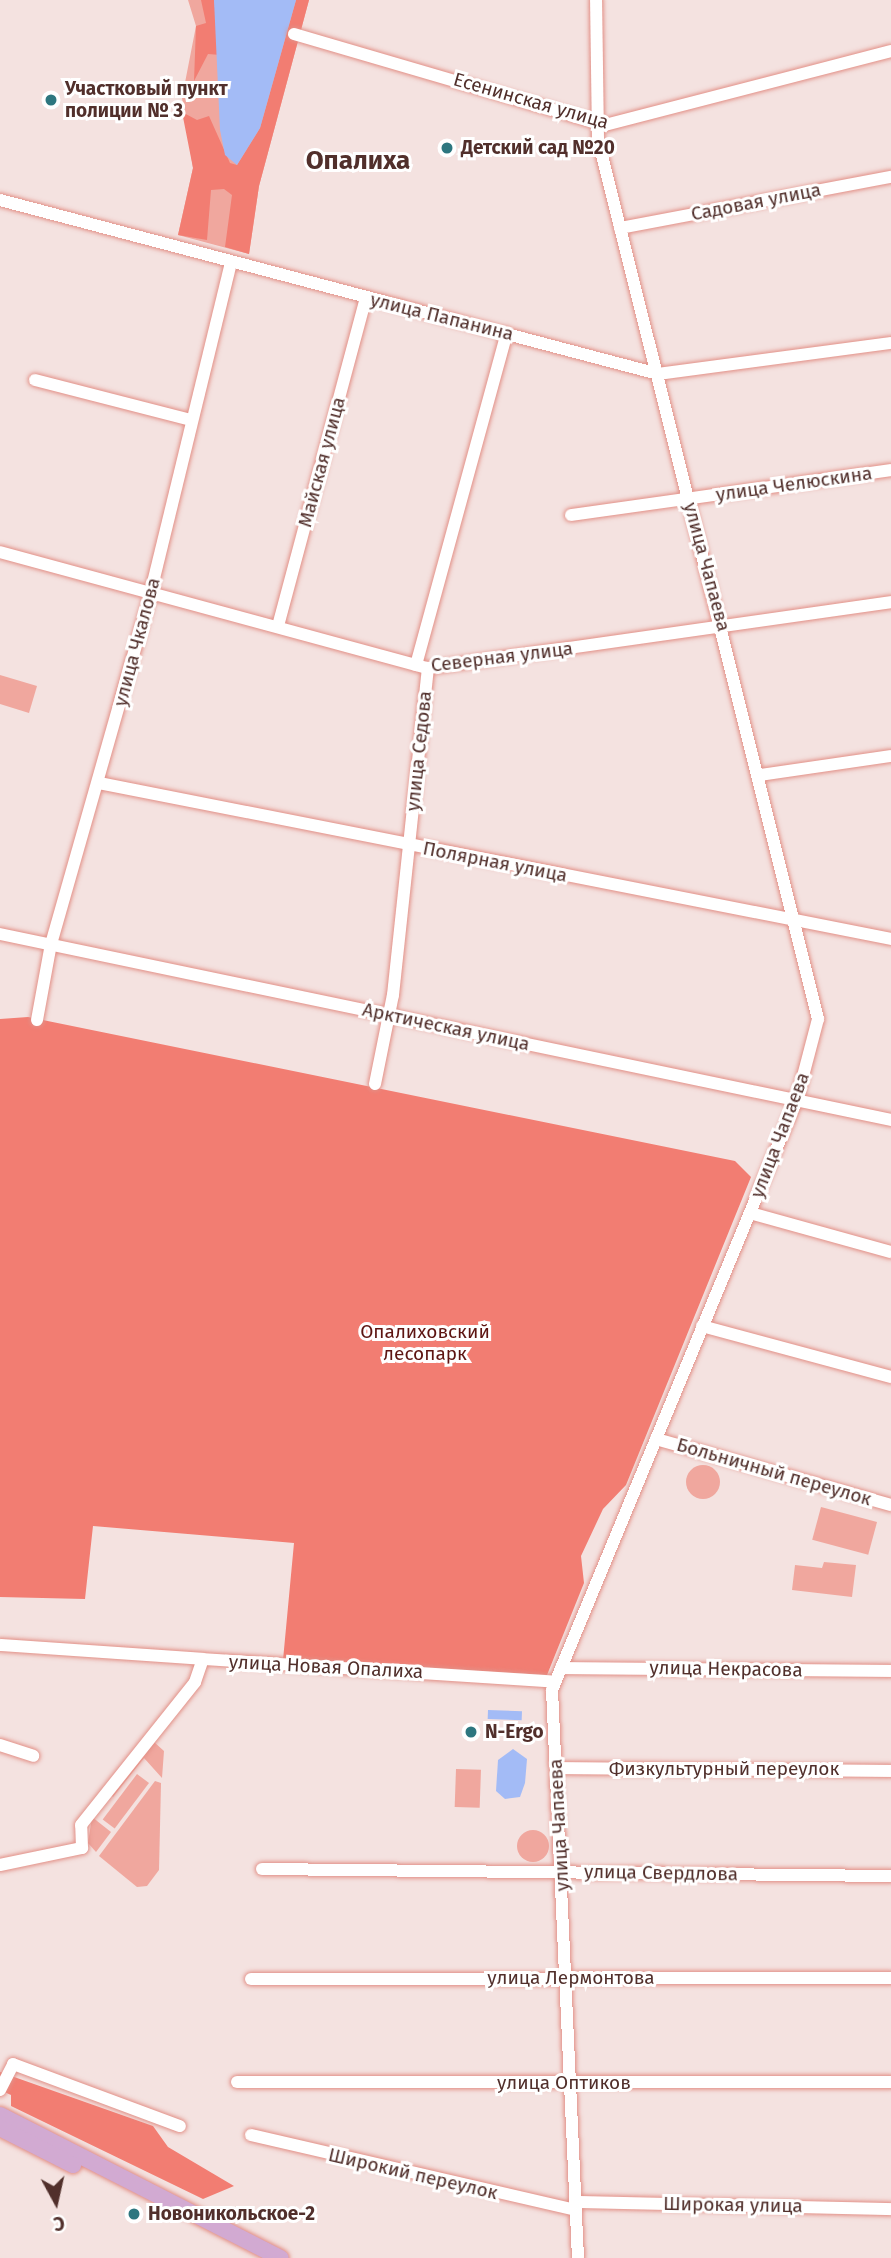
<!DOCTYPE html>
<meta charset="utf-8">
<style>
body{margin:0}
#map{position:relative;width:891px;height:2258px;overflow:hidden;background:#f4e2e0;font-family:"Fira Sans",sans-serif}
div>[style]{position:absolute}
.green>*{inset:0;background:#f0a79e;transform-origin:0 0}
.round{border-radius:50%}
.forest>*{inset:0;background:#f27d72}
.water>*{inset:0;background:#a3bbf6;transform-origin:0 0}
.roads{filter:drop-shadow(0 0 2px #e29087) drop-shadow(0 0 2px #e29087)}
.minor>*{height:12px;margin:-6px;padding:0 6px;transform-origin:6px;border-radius:6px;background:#fff}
.major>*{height:16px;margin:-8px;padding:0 8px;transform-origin:8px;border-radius:8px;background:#d2aad2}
.dots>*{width:19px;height:19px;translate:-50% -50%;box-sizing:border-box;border:4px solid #fff;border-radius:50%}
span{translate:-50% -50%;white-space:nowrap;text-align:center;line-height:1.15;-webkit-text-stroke:6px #fff;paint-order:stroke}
.poi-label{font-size:19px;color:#512f2b;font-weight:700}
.left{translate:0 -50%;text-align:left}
.street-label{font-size:19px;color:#512f2b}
.park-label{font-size:19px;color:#5d1411}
.district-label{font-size:26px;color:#512f2b;font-weight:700}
.north{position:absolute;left:21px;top:2167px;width:70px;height:70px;-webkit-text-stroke:5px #fff;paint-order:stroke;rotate:172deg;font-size:19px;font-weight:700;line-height:28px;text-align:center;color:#512f2b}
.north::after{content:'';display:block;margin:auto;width:24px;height:32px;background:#512f2b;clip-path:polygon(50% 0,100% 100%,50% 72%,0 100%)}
</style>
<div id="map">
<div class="green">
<i style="clip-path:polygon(188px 0,309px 0,259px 186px,249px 254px,178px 235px,193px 168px,182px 98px,196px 26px)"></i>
<i style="clip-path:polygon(0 675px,37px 686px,29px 713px,0 704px)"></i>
<i class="round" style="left:686px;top:1465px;width:34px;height:34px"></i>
<i style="left:821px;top:1507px;width:58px;height:34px;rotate:15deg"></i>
<i style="clip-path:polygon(824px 1562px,856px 1565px,852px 1597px,792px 1590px,795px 1565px,822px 1568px)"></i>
<i style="clip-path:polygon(154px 1742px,164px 1751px,162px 1778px,144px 1758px,113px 1797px,109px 1794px)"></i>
<i style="left:456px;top:1769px;width:25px;height:38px;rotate:2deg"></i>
<i style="left:137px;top:1774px;width:15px;height:57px;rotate:37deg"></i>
<i style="clip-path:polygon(155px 1781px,161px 1783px,159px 1870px,147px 1886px,137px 1887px,99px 1856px)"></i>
<i style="clip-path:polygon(92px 1817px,111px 1832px,96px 1852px,88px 1843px)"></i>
<i class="round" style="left:517px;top:1830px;width:32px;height:32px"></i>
</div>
<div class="forest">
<i style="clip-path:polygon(201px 0,214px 0,221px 55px,208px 54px,194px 81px,196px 26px,206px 23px)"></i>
<i style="clip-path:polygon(296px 0,309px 0,259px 186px,249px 254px,225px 247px,232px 195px,224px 189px,211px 190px,207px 240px,178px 235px,193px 168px,182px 112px,197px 120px,209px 116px,230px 163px,237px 165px,260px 128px)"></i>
<i style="clip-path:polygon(28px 1017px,735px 1161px,751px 1177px,626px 1485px,603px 1509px,581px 1556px,584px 1583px,547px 1675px,283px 1660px,294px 1543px,93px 1526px,85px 1599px,0 1597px,0 1019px)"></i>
<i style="clip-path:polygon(0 2072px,153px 2126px,168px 2147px,234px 2186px,203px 2199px,11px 2106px,11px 2095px,0 2090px)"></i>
</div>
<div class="water">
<i style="clip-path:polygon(214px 0,296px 0,260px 128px,237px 165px,225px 155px,220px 130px)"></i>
<i style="left:488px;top:1710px;width:34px;height:9px;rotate:2deg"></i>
<i style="clip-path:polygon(513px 1749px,527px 1759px,525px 1783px,520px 1797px,505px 1799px,496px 1791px,498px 1760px)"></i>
</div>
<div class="roads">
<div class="minor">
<i style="left:294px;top:34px;width:324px;rotate:16.3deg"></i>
<i style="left:605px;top:125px;width:295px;rotate:-14.5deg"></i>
<i style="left:0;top:200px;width:681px;rotate:14.81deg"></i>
<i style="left:658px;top:374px;width:235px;rotate:-7.6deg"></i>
<i style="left:620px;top:228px;width:276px;rotate:-10.7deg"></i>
<i style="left:35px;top:380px;width:161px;rotate:14.4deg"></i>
<i style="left:571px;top:515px;width:323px;rotate:-8deg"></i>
<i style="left:0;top:552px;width:443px;rotate:15.2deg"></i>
<i style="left:428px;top:668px;width:468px;rotate:-8.1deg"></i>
<i style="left:278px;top:626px;width:340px;rotate:-75deg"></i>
<i style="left:416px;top:665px;width:344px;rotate:-74.7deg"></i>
<i style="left:760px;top:775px;width:132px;rotate:-8.3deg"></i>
<i style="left:99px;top:783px;width:807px;rotate:11.14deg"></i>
<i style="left:0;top:934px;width:910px;rotate:11.79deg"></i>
<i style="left:37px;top:1020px;width:77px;rotate:-79.6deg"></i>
<i style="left:51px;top:944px;width:359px;rotate:-74.1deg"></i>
<i style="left:149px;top:599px;width:347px;rotate:-76.3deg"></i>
<i style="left:375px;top:1084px;width:91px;rotate:-78.6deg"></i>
<i style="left:393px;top:995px;width:329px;rotate:-83.9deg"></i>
<i style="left:750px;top:1213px;width:146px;rotate:15.5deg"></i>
<i style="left:702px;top:1326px;width:196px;rotate:15.1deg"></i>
<i style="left:656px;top:1439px;width:244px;rotate:15.7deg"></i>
<i style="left:0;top:1645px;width:203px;rotate:3.9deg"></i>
<i style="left:561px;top:1668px;width:330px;rotate:0.5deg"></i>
<i style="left:0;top:1745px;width:35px;rotate:18deg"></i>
<i style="left:557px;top:1768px;width:334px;rotate:0.5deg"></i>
<i style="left:0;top:1865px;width:84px;rotate:-11.7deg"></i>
<i style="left:82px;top:1848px;width:23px;rotate:-92deg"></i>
<i style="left:81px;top:1825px;width:183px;rotate:-51.4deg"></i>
<i style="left:195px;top:1682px;width:24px;rotate:-71deg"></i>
<i style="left:203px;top:1659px;width:352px;rotate:3.7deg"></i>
<i style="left:262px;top:1869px;width:629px;rotate:0.64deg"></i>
<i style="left:251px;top:1979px;width:640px;rotate:-0.09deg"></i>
<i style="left:237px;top:2082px;width:654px"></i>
<i style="left:0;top:2090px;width:29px;rotate:-63deg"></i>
<i style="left:13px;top:2064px;width:178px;rotate:20.4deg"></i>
<i style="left:251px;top:2135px;width:333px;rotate:13deg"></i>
<i style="left:575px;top:2202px;width:316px;rotate:1.3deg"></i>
<i style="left:578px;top:2258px;width:569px;rotate:-92.62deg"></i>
<i style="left:552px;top:1690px;width:640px;rotate:-67.48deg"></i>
<i style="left:797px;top:1099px;width:83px;rotate:-75.3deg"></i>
<i style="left:818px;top:1019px;width:907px;rotate:-104.04deg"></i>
<i style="left:598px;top:139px;width:139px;rotate:-90.8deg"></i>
</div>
<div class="major">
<i style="left:0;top:2115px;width:315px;rotate:27deg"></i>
<i style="left:0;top:2128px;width:82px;rotate:26.9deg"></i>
</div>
</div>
<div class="dots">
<i style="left:51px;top:100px;background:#2d767f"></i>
<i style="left:447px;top:148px;background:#2d767f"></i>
<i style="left:471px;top:1732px;background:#2d767f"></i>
<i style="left:134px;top:2214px;background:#2d767f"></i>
</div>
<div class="poi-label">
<span class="left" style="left:65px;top:100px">Участковый пункт<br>полиции № 3</span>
<span class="left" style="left:461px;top:148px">Детский сад №20</span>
<span class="left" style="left:485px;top:1732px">N-Ergo</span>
<span class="left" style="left:148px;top:2214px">Новоникольское-2</span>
</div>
<div class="street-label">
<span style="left:531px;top:101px;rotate:16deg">Есенинская улица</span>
<span style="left:756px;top:202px;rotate:-11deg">Садовая улица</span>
<span style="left:442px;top:317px;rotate:14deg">улица Папанина</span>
<span style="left:322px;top:462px;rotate:-75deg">Майская улица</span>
<span style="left:794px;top:484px;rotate:-8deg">улица Челюскина</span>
<span style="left:707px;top:567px;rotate:75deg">улица Чапаева</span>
<span style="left:137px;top:642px;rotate:-75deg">улица Чкалова</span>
<span style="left:502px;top:657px;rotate:-7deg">Северная улица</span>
<span style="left:419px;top:751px;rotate:-84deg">улица Седова</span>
<span style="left:495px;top:862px;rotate:11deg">Полярная улица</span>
<span style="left:446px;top:1027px;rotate:12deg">Арктическая улица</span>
<span style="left:780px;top:1135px;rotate:-69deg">улица Чапаева</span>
<span style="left:774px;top:1472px;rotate:16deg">Больничный переулок</span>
<span style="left:326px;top:1667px;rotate:3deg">улица Новая Опалиха</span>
<span style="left:726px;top:1669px;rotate:1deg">улица Некрасова</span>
<span style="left:724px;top:1769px">Физкультурный переулок</span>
<span style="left:559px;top:1825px;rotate:-93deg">улица Чапаева</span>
<span style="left:661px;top:1873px;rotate:1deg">улица Свердлова</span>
<span style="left:571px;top:1978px">улица Лермонтова</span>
<span style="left:564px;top:2083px">улица Оптиков</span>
<span style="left:413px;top:2174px;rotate:13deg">Широкий переулок</span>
<span style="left:733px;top:2205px;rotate:1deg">Широкая улица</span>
</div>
<div class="park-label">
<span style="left:425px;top:1343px">Опалиховский<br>лесопарк</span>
</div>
<div class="district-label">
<span style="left:358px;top:161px">Опалиха</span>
</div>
<div class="north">С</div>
</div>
